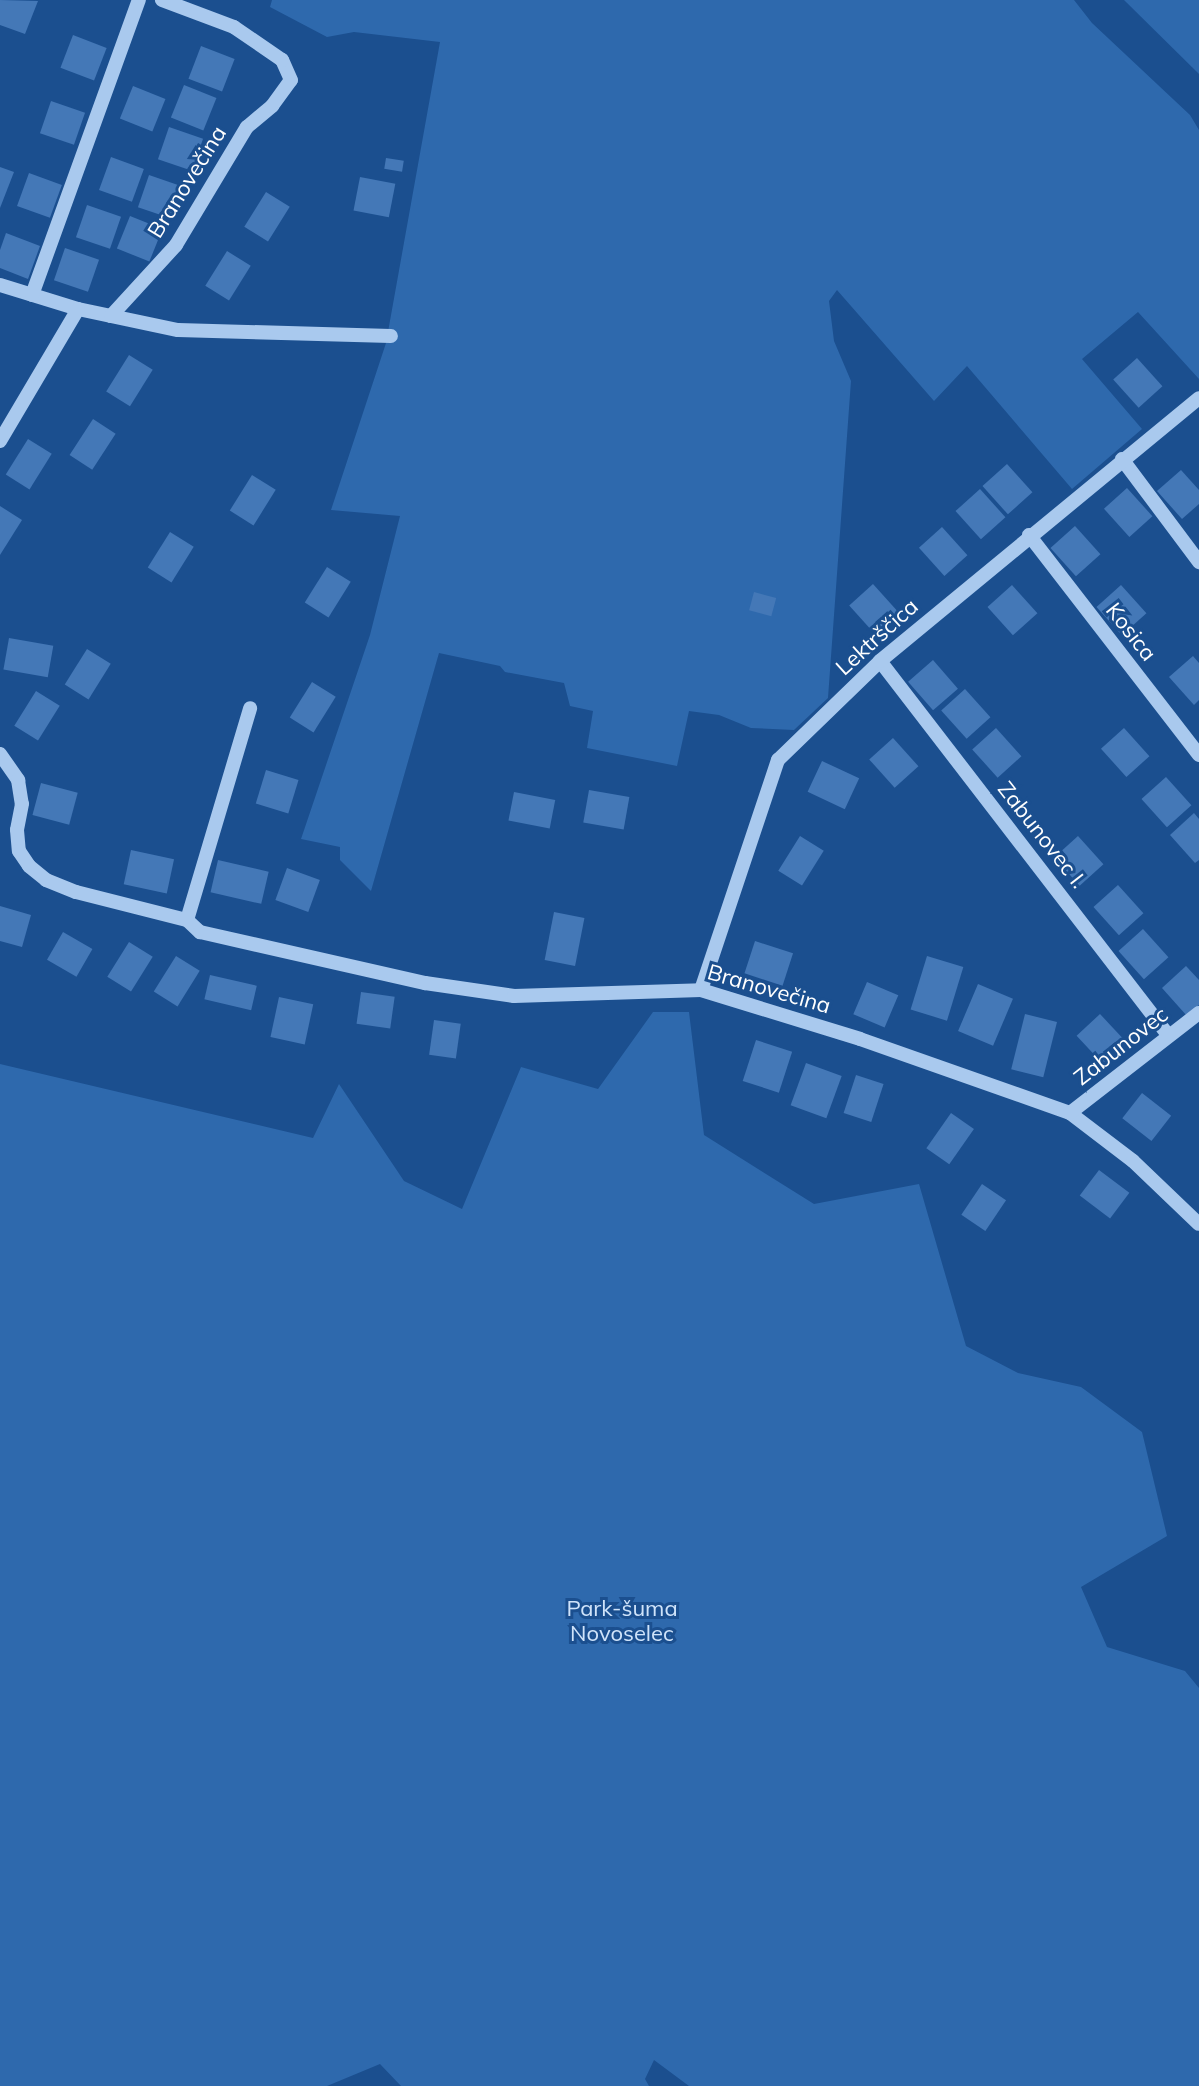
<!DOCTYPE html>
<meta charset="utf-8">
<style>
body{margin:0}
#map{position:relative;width:1199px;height:2086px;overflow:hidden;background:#1b4f8f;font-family:Mulish,sans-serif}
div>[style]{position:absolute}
.green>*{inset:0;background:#2e69ad}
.building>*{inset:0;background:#4478b7;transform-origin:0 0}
.minor>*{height:14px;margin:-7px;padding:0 7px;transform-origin:7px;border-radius:7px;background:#a9c9ee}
span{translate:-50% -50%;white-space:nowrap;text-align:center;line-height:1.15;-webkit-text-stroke:6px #1b4f8f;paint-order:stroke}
.street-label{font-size:22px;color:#fff}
.park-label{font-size:22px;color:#cfe3fa}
</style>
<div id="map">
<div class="green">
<i style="clip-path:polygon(272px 0,1074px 0,1092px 23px,1190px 115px,1199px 130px,1199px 379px,1138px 312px,1082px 359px,1142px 429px,1072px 489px,967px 366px,934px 401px,837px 290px,829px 301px,834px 341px,851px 381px,828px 698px,794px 730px,751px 728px,719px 715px,689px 711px,677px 766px,587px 748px,593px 711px,570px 706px,564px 683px,505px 672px,500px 666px,439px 653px,371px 891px,340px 860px,340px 847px,301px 839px,370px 635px,400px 516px,331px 510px,386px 343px,440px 42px,354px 32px,327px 37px,270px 7px)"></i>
<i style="clip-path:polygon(1124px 0,1199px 0,1199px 74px)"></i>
<i style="clip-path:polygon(653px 1012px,689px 1012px,704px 1135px,814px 1204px,919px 1184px,966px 1346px,1018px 1373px,1081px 1387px,1142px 1432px,1167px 1536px,1081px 1587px,1107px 1647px,1185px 1671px,1199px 1688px,1199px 2086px,689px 2086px,654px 2060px,645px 2079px,649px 2086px,401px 2086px,380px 2064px,327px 2086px,0 2086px,0 1064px,313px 1138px,339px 1084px,404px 1181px,462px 1209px,521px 1067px,598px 1089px)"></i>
</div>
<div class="building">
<i style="clip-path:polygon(0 0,38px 1px,25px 34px,0 25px)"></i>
<i style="left:73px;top:35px;width:36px;height:35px;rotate:21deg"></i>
<i style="left:201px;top:46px;width:36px;height:35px;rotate:21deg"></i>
<i style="left:184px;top:85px;width:35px;height:35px;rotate:22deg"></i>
<i style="left:133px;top:86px;width:35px;height:35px;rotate:22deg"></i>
<i style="left:51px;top:101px;width:36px;height:34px;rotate:19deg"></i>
<i style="left:169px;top:127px;width:36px;height:34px;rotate:19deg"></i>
<i style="left:111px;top:157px;width:35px;height:35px;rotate:20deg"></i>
<i style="left:386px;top:158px;width:18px;height:11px;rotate:9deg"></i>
<i style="clip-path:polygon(0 167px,14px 172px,0 208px)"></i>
<i style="left:29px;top:173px;width:35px;height:35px;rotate:20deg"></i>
<i style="left:149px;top:175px;width:36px;height:34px;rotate:19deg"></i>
<i style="left:360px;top:177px;width:36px;height:34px;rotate:11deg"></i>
<i style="left:266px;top:192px;width:28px;height:41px;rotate:32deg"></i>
<i style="left:87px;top:205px;width:36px;height:34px;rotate:19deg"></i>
<i style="left:130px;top:216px;width:35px;height:35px;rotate:22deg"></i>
<i style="clip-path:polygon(6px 233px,40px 246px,28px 279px,0 268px,0 250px)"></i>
<i style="left:65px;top:248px;width:36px;height:34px;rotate:19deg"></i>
<i style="left:227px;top:251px;width:28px;height:41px;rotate:32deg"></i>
<i style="left:129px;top:355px;width:28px;height:43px;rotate:32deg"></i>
<i style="left:1137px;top:358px;width:38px;height:32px;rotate:48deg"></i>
<i style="left:93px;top:419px;width:27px;height:43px;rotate:33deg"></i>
<i style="left:28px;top:439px;width:28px;height:42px;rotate:32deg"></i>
<i style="left:1007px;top:464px;width:38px;height:33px;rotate:48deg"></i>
<i style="clip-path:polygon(1181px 470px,1199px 490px,1199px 504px,1182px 519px,1157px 491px)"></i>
<i style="left:252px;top:475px;width:28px;height:42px;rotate:32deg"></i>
<i style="left:1127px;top:488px;width:38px;height:31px;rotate:48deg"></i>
<i style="left:980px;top:489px;width:38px;height:33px;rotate:48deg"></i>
<i style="clip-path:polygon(0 506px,22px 520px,0 555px)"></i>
<i style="left:1075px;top:526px;width:38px;height:33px;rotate:48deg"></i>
<i style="left:942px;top:527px;width:38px;height:31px;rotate:48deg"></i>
<i style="left:170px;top:532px;width:28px;height:42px;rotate:32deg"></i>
<i style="left:327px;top:567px;width:28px;height:42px;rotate:32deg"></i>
<i style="left:873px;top:584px;width:38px;height:32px;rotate:48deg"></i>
<i style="left:1012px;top:585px;width:38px;height:33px;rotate:48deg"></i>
<i style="left:1121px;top:585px;width:38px;height:33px;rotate:48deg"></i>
<i style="left:754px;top:592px;width:23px;height:19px;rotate:15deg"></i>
<i style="left:9px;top:638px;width:45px;height:32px;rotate:10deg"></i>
<i style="left:87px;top:649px;width:28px;height:42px;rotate:32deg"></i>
<i style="clip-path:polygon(1193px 656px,1199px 663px,1199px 700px,1194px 705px,1169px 677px)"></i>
<i style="left:933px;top:660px;width:38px;height:33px;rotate:49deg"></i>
<i style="left:312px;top:682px;width:28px;height:42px;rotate:32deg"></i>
<i style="left:965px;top:689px;width:38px;height:32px;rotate:48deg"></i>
<i style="left:36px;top:691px;width:28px;height:41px;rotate:32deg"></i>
<i style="left:996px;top:728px;width:38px;height:32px;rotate:48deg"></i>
<i style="left:1124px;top:728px;width:38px;height:31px;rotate:48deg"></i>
<i style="left:893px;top:738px;width:38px;height:32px;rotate:48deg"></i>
<i style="left:822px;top:761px;width:41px;height:34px;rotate:25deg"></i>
<i style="left:266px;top:770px;width:34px;height:35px;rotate:17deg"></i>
<i style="left:1166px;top:777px;width:38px;height:33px;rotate:48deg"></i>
<i style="left:41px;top:783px;width:38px;height:33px;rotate:15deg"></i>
<i style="left:589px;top:790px;width:41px;height:33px;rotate:10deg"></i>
<i style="left:514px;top:792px;width:42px;height:29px;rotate:11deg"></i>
<i style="clip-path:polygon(1194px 813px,1199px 819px,1199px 860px,1195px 863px,1170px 835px)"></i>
<i style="left:800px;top:836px;width:28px;height:41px;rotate:32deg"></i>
<i style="left:1078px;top:836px;width:38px;height:32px;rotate:48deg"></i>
<i style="left:131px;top:850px;width:44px;height:35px;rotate:12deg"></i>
<i style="left:218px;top:860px;width:52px;height:33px;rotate:13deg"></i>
<i style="left:287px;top:868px;width:35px;height:34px;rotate:20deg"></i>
<i style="left:1118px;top:885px;width:38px;height:33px;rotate:48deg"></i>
<i style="clip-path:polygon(0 906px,31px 915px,22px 947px,0 941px)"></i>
<i style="left:554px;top:912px;width:31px;height:49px;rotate:11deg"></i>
<i style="left:1143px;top:929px;width:38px;height:33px;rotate:48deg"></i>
<i style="left:63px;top:932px;width:34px;height:32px;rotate:30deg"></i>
<i style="left:755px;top:941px;width:40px;height:34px;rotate:18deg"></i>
<i style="left:129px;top:942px;width:28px;height:41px;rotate:32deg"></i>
<i style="left:176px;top:956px;width:28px;height:42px;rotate:32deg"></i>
<i style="left:927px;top:956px;width:38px;height:56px;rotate:17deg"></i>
<i style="clip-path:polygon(1186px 966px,1199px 980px,1199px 1005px,1187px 1016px,1162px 988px)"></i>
<i style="left:210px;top:975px;width:48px;height:25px;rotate:13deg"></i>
<i style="left:867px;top:982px;width:34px;height:35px;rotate:23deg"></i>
<i style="left:978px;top:984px;width:38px;height:51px;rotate:23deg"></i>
<i style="left:361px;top:992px;width:34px;height:32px;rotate:8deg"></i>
<i style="left:279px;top:997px;width:35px;height:41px;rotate:12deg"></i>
<i style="left:1025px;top:1014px;width:33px;height:57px;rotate:14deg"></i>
<i style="left:1100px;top:1014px;width:38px;height:32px;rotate:47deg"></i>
<i style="left:434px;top:1020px;width:27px;height:35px;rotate:8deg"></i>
<i style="left:756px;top:1040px;width:38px;height:43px;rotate:18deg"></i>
<i style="left:806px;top:1063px;width:38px;height:45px;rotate:20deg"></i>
<i style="left:856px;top:1075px;width:29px;height:40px;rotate:18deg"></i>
<i style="left:1142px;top:1093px;width:37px;height:32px;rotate:38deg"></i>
<i style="left:951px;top:1113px;width:28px;height:43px;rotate:35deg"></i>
<i style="left:1099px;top:1170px;width:38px;height:32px;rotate:37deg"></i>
<i style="left:982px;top:1184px;width:29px;height:37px;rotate:34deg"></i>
</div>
<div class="minor">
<i style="left:0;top:285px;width:82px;rotate:17.1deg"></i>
<i style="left:78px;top:309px;width:102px;rotate:11.9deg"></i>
<i style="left:178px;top:330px;width:213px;rotate:1.6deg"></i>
<i style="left:32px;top:295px;width:314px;rotate:-70.1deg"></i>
<i style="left:111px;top:316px;width:96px;rotate:-47.5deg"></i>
<i style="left:176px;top:245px;width:138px;rotate:-59deg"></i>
<i style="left:247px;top:127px;width:33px;rotate:-40deg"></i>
<i style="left:272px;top:106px;width:32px;rotate:-54deg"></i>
<i style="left:291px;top:80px;width:22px;rotate:-114deg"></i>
<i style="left:282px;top:60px;width:58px;rotate:-145.5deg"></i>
<i style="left:234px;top:27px;width:77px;rotate:-159.4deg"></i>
<i style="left:0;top:441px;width:153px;rotate:-59.4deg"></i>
<i style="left:1122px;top:459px;width:129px;rotate:53.2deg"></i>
<i style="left:1029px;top:535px;width:278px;rotate:52.3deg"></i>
<i style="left:880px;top:661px;width:473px;rotate:52.4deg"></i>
<i style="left:0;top:754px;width:32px;rotate:55deg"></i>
<i style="left:18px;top:780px;width:24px;rotate:81deg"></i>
<i style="left:22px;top:804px;width:26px;rotate:101deg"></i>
<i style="left:17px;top:830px;width:21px;rotate:85deg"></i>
<i style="left:19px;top:851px;width:18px;rotate:56deg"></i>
<i style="left:29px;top:866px;width:22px;rotate:39deg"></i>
<i style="left:46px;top:880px;width:32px;rotate:22deg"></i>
<i style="left:76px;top:892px;width:114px;rotate:14.2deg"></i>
<i style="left:187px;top:920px;width:18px;rotate:43deg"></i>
<i style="left:200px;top:932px;width:231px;rotate:12.8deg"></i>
<i style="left:425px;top:983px;width:90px;rotate:8.3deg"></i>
<i style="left:514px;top:996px;width:187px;rotate:-1.8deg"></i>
<i style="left:701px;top:990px;width:166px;rotate:17.1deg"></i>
<i style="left:860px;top:1039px;width:223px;rotate:19.4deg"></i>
<i style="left:1070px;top:1113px;width:79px;rotate:37.3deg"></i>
<i style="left:1133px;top:1161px;width:91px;rotate:43.7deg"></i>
<i style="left:187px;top:920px;width:221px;rotate:-73.4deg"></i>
<i style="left:701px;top:990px;width:243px;rotate:-71.5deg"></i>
<i style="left:778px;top:760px;width:142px;rotate:-44.1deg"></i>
<i style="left:880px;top:661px;width:413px;rotate:-39.5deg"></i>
<i style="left:1070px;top:1113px;width:163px;rotate:-37.8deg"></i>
</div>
<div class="street-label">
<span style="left:187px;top:182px;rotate:-58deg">Branovečina</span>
<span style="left:1131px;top:632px;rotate:52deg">Kosica</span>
<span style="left:877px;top:637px;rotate:-42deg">Lektrščica</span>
<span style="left:1042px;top:835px;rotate:52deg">Zabunovec I.</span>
<span style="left:769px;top:989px;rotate:16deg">Branovečina</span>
<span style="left:1121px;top:1046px;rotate:-38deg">Zabunovec</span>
</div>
<div class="park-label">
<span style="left:622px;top:1621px">Park-šuma<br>Novoselec</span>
</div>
</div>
